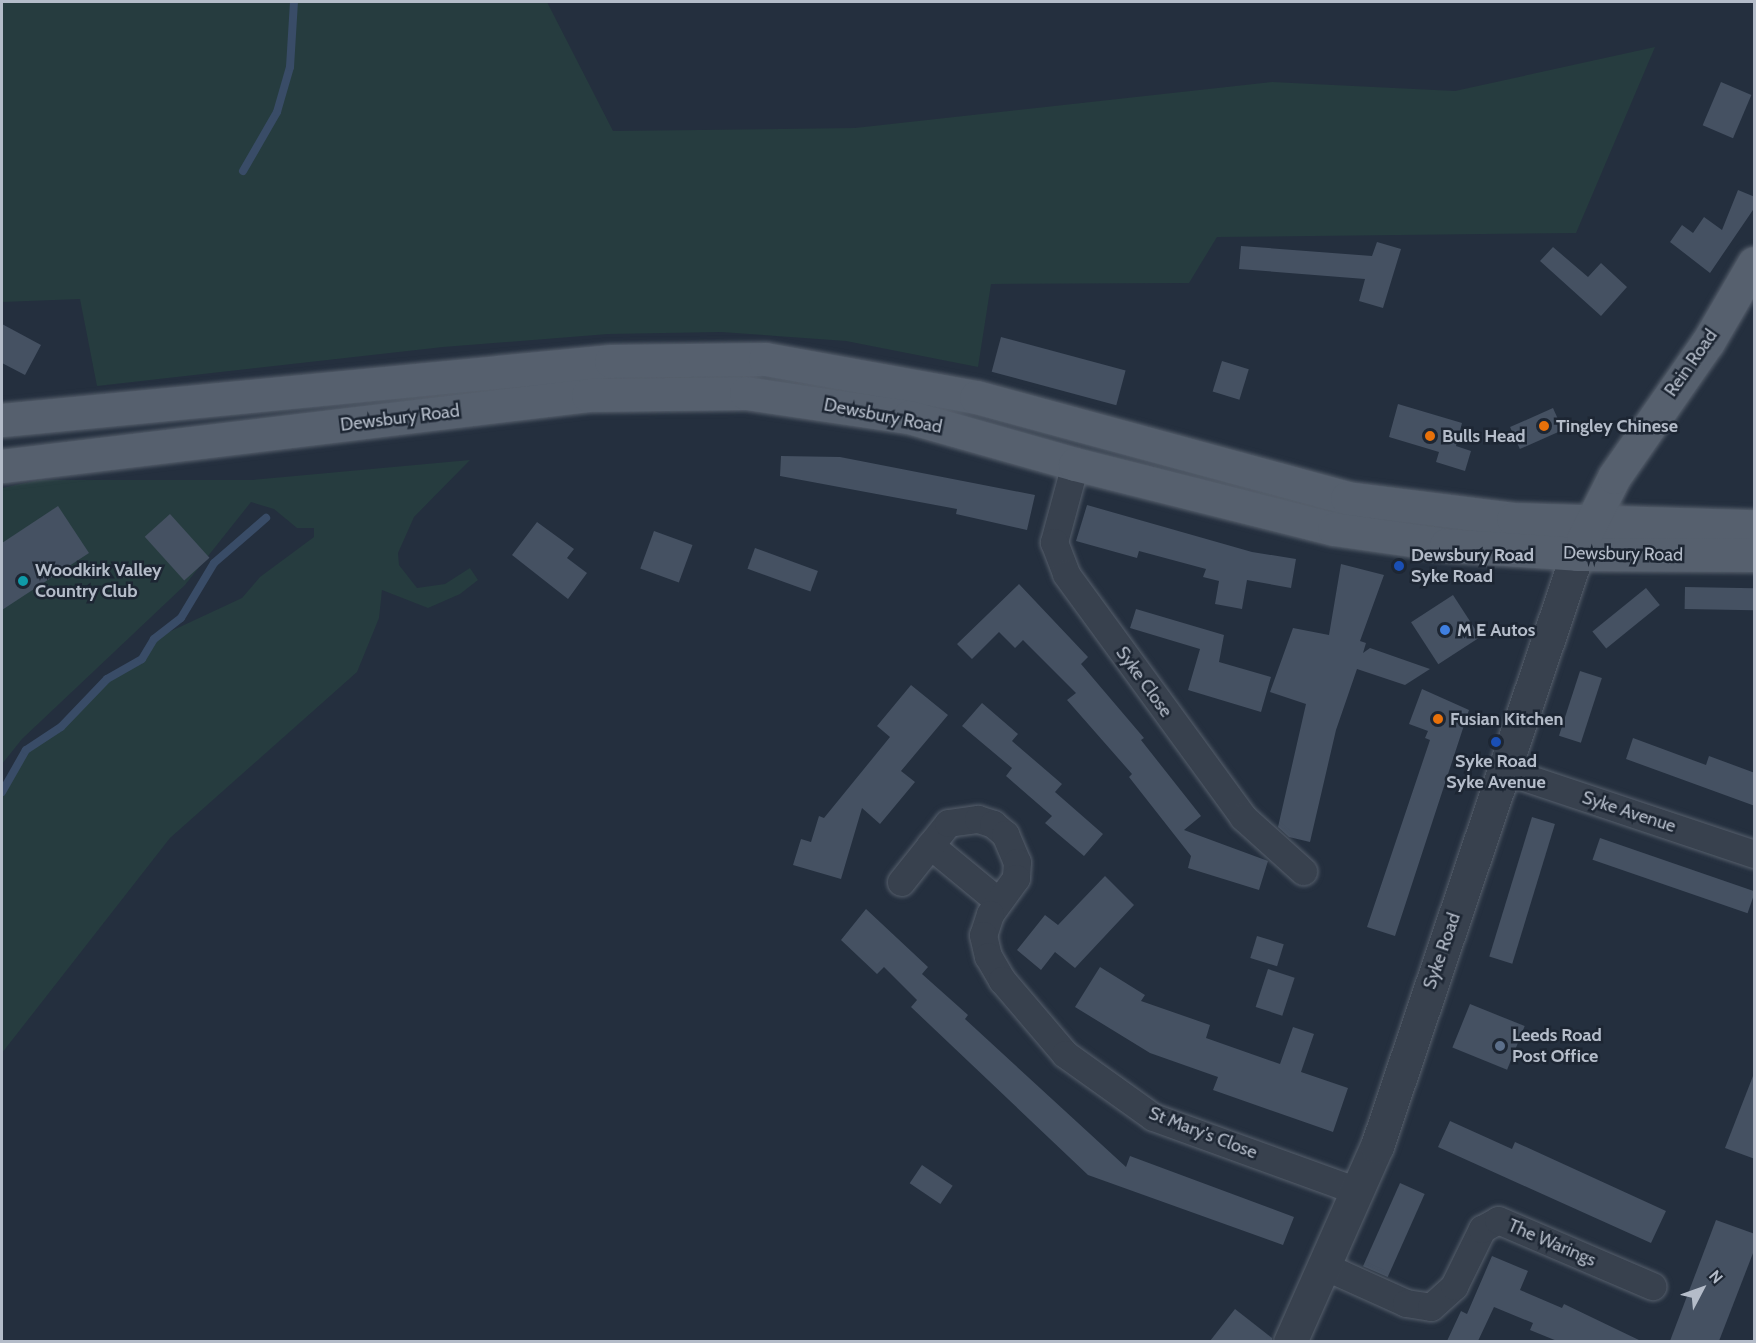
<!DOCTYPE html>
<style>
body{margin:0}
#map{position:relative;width:1756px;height:1343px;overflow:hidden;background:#242f3e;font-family:Cabin,sans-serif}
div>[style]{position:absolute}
.green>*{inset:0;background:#263c3f}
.stream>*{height:8px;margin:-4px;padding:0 4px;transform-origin:4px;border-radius:4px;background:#394c67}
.building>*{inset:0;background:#455162;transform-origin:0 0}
.roads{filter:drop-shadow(0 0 2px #565f6c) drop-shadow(0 0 2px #565f6c)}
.minor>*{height:27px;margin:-13.5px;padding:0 13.5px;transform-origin:13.5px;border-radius:13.5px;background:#38414e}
.tertiary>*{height:33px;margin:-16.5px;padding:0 16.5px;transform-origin:16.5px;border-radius:16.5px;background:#38414e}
.primary>*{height:33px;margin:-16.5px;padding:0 16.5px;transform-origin:16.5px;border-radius:16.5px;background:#56606e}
.dots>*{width:16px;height:16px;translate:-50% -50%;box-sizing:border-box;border:3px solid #1d2633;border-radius:50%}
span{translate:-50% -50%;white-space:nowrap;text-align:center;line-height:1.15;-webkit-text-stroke:5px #1d2633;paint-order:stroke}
.street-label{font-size:18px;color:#b4bcc9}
.poi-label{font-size:18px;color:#b4bcc9;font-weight:700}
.left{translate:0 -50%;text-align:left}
.frame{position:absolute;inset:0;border:3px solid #b4bcc9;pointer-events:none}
.north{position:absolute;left:1672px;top:1259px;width:60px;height:60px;-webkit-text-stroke:4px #1d2633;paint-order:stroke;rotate:49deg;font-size:16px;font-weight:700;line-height:24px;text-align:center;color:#b4bcc9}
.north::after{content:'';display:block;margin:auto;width:21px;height:27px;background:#b4bcc9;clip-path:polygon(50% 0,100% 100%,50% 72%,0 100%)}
</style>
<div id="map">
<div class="green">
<i style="clip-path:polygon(2px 2px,547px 2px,613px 131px,855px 128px,1272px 82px,1455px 91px,1655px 47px,1576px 233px,1217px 237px,1189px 283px,991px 284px,978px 367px,846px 341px,721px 332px,608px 334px,443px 347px,97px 386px,80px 299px,2px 302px)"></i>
<i style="clip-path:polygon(470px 460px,414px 517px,398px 553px,399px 565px,417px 588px,445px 584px,470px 568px,478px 580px,460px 594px,428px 608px,382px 590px,379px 618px,357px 672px,170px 838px,2px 1053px,2px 792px,26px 750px,61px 727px,107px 679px,142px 659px,154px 639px,242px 598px,260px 577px,314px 537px,314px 528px,297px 528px,274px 509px,251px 502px,185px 585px,22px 739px,2px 764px,2px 488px,39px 480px,252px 480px)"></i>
</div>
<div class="stream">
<i style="left:243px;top:171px;width:68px;rotate:-60deg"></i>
<i style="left:277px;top:112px;width:47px;rotate:-73.9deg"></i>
<i style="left:290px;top:67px;width:65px;rotate:-86.5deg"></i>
<i style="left:2px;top:792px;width:48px;rotate:-60.3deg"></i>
<i style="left:26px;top:750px;width:42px;rotate:-33.3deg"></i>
<i style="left:61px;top:727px;width:66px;rotate:-46.2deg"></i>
<i style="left:107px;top:679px;width:40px;rotate:-29.7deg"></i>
<i style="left:142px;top:659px;width:23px;rotate:-59deg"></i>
<i style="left:154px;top:639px;width:34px;rotate:-38deg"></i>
<i style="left:181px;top:618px;width:64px;rotate:-59deg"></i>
<i style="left:214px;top:563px;width:69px;rotate:-40.9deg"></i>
</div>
<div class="building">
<i style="left:1721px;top:82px;width:33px;height:47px;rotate:23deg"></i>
<i style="clip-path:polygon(1738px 190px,1755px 197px,1755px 207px,1710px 273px,1670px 242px,1682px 225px,1693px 233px,1704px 217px,1722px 230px)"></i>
<i style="clip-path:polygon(1377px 242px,1401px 249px,1383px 308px,1359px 301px,1365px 279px,1239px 269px,1241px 246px,1372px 256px)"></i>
<i style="clip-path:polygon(1553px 247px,1588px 277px,1601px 263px,1627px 287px,1601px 316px,1540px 261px)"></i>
<i style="clip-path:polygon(2px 324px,41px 345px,25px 375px,2px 363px)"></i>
<i style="left:1001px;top:337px;width:129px;height:36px;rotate:15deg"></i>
<i style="left:1222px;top:361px;width:28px;height:32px;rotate:17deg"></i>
<i style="clip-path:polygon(1398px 404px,1462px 423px,1456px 446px,1471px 451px,1465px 471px,1436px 462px,1439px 452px,1389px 437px)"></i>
<i style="left:1553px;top:408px;width:24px;height:47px;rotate:66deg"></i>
<i style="clip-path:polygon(781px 456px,840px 457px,1035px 495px,1027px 530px,956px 514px,957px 509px,780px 476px)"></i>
<i style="clip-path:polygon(1087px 505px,1252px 552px,1296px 559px,1291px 588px,1247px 580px,1242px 609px,1215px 604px,1219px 581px,1203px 577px,1206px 569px,1139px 551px,1137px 558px,1076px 541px)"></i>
<i style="clip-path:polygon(58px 506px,89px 553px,2px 610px,2px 543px)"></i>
<i style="left:170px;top:514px;width:59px;height:34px;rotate:48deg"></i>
<i style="clip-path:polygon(537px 522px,574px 549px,567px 558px,587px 573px,568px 599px,512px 555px)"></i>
<i style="left:654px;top:531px;width:41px;height:40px;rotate:20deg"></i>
<i style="left:755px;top:548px;width:67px;height:22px;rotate:20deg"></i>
<i style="clip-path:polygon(1341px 564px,1384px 575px,1360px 641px,1366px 643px,1363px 653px,1370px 648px,1430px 669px,1405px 685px,1357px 669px,1336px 730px,1310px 842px,1289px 837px,1278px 827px,1306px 704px,1270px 692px,1293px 628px,1329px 635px)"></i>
<i style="clip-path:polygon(1019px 584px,1088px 657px,1081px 664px,1144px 738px,1141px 740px,1201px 816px,1184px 830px,1268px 861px,1259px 890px,1188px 868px,1191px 856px,1129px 777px,1132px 774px,1067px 700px,1076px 693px,1023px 640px,1015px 648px,999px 632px,972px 659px,957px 644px)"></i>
<i style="left:1685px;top:587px;width:69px;height:22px;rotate:1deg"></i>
<i style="left:1646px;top:588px;width:22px;height:69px;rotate:51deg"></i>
<i style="left:1453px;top:595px;width:50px;height:50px;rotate:57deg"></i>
<i style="clip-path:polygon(1136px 609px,1224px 635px,1219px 662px,1271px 677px,1261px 712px,1188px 690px,1200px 649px,1130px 628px)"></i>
<i style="left:1580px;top:671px;width:23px;height:68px;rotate:18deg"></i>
<i style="clip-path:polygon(911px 685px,948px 715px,901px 771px,915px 782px,880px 824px,862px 808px,841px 879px,793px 865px,801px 839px,811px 842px,819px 816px,824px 818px,890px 737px,877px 726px)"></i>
<i style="clip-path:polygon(1422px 689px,1469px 710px,1395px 936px,1367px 927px,1430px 740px,1425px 738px,1428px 731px,1409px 724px)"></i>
<i style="clip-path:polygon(982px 703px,1018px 734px,1012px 741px,1062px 784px,1055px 792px,1103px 834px,1084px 856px,1045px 823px,1052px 816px,1006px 776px,1012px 768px,962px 726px)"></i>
<i style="clip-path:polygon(1633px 738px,1706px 765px,1709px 756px,1755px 773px,1755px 806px,1626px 759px)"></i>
<i style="left:1532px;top:817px;width:24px;height:146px;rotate:17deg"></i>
<i style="left:1600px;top:838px;width:164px;height:23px;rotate:19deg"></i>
<i style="clip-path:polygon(1105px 876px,1134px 905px,1075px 968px,1055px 952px,1041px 970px,1017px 950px,1045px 915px,1058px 925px)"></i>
<i style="clip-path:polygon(866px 909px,928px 967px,922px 974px,968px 1015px,965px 1019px,1126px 1167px,1130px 1156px,1294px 1217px,1283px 1245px,1088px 1175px,911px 1007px,917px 1000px,884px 967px,877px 974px,841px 940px)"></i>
<i style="left:1257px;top:936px;width:28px;height:23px;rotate:17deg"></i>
<i style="clip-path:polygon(1100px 967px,1145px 995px,1141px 1001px,1210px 1025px,1206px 1038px,1280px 1064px,1293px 1027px,1314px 1034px,1301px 1072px,1348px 1088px,1333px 1132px,1213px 1090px,1218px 1077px,1150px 1053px,1075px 1007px)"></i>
<i style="left:1268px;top:969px;width:28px;height:40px;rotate:18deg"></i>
<i style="left:1470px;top:1004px;width:59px;height:47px;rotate:22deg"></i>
<i style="clip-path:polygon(1753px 1076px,1755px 1077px,1755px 1159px,1725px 1148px)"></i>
<i style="clip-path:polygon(1450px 1121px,1512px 1149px,1515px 1142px,1666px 1211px,1651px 1243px,1438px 1147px)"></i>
<i style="left:922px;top:1165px;width:37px;height:22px;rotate:34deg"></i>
<i style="left:1400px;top:1183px;width:27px;height:91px;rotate:24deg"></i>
<i style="clip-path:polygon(1716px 1220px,1755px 1234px,1755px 1248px,1719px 1341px,1670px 1341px)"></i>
<i style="clip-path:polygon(1492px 1256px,1528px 1271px,1520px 1290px,1562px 1308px,1564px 1304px,1641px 1341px,1557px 1341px,1530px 1330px,1533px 1323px,1494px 1307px,1478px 1341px,1447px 1341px,1461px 1311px,1467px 1314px)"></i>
<i style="clip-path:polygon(1235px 1309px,1272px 1338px,1272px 1341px,1210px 1341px)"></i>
</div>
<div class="roads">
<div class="minor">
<i style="left:1075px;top:464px;width:81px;rotate:105.1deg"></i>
<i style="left:1054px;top:542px;width:34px;rotate:69deg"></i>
<i style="left:1066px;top:574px;width:301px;rotate:53.9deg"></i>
<i style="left:1243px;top:817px;width:81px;rotate:42deg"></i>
<i style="left:1503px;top:770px;width:265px;rotate:18.5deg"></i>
<i style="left:930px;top:845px;width:88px;rotate:39.5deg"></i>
<i style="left:901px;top:882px;width:75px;rotate:-51.5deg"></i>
<i style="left:948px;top:823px;width:30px;rotate:-8deg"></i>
<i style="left:978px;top:819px;width:16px;rotate:18deg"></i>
<i style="left:993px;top:824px;width:16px;rotate:40deg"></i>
<i style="left:1005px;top:834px;width:30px;rotate:67deg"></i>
<i style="left:1017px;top:862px;width:16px;rotate:94deg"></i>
<i style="left:1016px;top:878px;width:44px;rotate:125.8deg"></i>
<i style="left:990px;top:914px;width:22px;rotate:108deg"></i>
<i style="left:983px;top:935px;width:22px;rotate:77deg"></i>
<i style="left:988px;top:956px;width:28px;rotate:60deg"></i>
<i style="left:1002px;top:980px;width:97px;rotate:49.6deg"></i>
<i style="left:1065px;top:1054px;width:108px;rotate:35.6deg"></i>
<i style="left:1153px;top:1117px;width:217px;rotate:19.9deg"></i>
<i style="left:1324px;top:1266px;width:90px;rotate:24.3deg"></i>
<i style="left:1406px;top:1303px;width:25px;rotate:9deg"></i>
<i style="left:1431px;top:1307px;width:31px;rotate:-42deg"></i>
<i style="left:1454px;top:1286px;width:64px;rotate:-63.8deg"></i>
<i style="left:1482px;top:1229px;width:18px;rotate:-29deg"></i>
<i style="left:1498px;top:1220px;width:168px;rotate:23.2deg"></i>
</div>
<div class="tertiary">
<i style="left:1290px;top:1342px;width:214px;rotate:-66.1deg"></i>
<i style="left:1377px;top:1146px;width:625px;rotate:-71.33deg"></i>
</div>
<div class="primary">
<i style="left:2px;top:420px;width:612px;rotate:-5.53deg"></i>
<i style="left:611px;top:361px;width:154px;rotate:-0.7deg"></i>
<i style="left:765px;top:359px;width:214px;rotate:10.2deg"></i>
<i style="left:976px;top:397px;width:385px;rotate:15.2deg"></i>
<i style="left:1347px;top:498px;width:167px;rotate:7.2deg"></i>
<i style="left:1513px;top:519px;width:241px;rotate:1.7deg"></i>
<i style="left:2px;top:466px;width:590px;rotate:-6.91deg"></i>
<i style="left:588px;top:395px;width:158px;rotate:-0.7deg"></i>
<i style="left:746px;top:393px;width:165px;rotate:8.4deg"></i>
<i style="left:909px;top:417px;width:173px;rotate:15.8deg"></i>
<i style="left:1075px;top:464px;width:267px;rotate:14.1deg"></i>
<i style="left:1334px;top:529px;width:113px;rotate:8.1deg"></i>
<i style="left:1446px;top:545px;width:131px;rotate:3.9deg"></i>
<i style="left:1577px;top:554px;width:177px;rotate:0.3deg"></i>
<i style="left:1583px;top:539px;width:69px;rotate:-63.4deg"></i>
<i style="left:1614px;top:477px;width:165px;rotate:-55.2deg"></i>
<i style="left:1708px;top:342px;width:91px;rotate:-59.8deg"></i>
</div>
</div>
<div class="dots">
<i style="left:1544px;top:426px;background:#e8710a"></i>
<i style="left:1430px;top:436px;background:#e8710a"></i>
<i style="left:1399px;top:566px;background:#1a4fb4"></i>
<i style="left:23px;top:581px;background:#0f9aa8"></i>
<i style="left:1445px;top:630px;background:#3f7fe0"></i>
<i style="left:1438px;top:719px;background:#e8710a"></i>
<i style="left:1496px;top:742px;background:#1a4fb4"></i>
<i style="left:1500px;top:1046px;background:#5c6f8a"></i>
</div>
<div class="street-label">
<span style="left:1691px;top:363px;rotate:-55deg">Rein Road</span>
<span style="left:883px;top:416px;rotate:11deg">Dewsbury Road</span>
<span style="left:400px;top:418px;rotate:-7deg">Dewsbury Road</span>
<span style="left:1623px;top:554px;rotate:1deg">Dewsbury Road</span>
<span style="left:1144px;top:682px;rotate:54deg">Syke Close</span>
<span style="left:1629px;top:812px;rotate:18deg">Syke Avenue</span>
<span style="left:1442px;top:951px;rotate:-71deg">Syke Road</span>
<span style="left:1203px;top:1133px;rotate:21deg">St Mary's Close</span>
<span style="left:1552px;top:1243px;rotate:23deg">The Warings</span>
</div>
<div class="poi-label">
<span class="left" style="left:1556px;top:426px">Tingley Chinese</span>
<span class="left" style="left:1442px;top:436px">Bulls Head</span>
<span class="left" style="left:1411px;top:566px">Dewsbury Road<br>Syke Road</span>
<span class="left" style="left:35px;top:581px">Woodkirk Valley<br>Country Club</span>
<span class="left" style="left:1457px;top:630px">M E Autos</span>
<span class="left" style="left:1450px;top:719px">Fusian Kitchen</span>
<span style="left:1496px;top:772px">Syke Road<br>Syke Avenue</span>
<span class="left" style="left:1512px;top:1046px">Leeds Road<br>Post Office</span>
</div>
<div class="frame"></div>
<div class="north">N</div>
</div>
